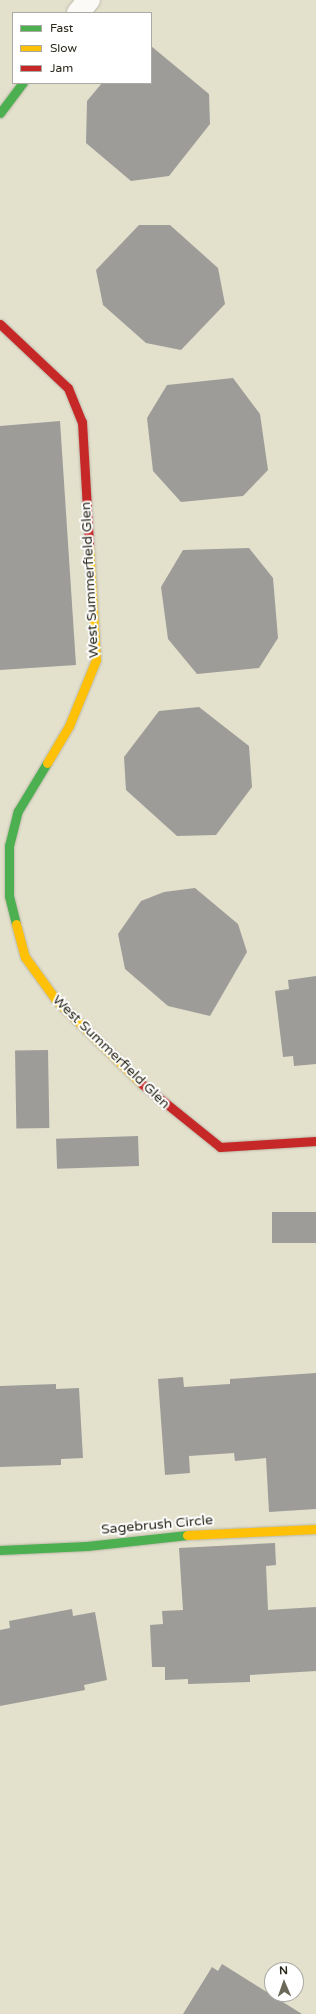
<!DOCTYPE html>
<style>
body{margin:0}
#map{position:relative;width:316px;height:2014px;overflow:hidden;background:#e3e0cc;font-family:"Varela Round",sans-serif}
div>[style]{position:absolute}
.building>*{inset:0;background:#9d9c99;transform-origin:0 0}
.roads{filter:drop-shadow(0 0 1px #bbb9a9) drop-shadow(0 0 1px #bbb9a9)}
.street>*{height:22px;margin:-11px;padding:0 11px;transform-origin:11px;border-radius:11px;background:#fbfaf7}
.fast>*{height:9px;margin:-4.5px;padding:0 4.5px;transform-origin:4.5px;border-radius:4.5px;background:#4caf50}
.slow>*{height:9px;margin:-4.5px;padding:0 4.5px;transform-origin:4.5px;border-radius:4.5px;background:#ffc107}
.jam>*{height:9px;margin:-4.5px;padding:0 4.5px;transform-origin:4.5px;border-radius:4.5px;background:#c62828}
span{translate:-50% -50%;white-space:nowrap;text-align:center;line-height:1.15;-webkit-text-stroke:4px #fff;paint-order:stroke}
.street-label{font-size:14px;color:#2b291b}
.legend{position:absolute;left:12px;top:12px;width:140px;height:72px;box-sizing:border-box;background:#fff;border:1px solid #aaa9a4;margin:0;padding:5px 7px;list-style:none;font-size:12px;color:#2b291b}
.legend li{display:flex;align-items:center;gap:8px;height:20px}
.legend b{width:20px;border:1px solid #aaa9a4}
.north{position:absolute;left:264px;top:1962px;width:40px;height:40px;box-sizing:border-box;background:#fff;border:1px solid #aaa9a4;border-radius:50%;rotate:358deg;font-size:11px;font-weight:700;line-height:16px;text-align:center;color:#2b291b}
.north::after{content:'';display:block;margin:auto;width:14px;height:18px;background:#6b6959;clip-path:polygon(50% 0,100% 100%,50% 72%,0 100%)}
</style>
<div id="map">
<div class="building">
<i style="clip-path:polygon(151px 46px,209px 94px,210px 124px,169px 176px,131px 181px,86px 143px,87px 101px,102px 83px,151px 83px)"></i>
<i style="clip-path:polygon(139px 225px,170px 225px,218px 268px,225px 304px,181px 350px,146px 343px,103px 305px,96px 270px)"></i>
<i style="clip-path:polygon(233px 378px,260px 414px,268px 470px,243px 496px,181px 502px,153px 471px,147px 418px,167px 385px)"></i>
<i style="clip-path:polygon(60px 421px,76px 665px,0 670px,0 426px)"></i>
<i style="clip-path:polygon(249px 548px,273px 578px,278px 638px,259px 668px,197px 674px,168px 639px,161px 587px,183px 550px)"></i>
<i style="clip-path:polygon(199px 707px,249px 746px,252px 787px,216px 835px,177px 836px,126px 790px,124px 757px,159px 711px)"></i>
<i style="clip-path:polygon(195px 888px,238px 924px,247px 952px,210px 1016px,168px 1006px,125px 969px,118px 934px,141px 901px,164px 892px)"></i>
<i style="clip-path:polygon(316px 976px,316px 1064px,294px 1066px,293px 1056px,283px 1057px,275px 991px,289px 989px,288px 980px)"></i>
<i style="left:48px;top:1050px;width:78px;height:33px;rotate:89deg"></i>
<i style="left:138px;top:1136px;width:30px;height:82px;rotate:88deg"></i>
<i style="left:316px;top:1212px;width:31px;height:44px;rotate:90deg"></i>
<i style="clip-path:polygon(316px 1373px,316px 1509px,269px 1512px,266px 1458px,235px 1461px,234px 1453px,189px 1456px,190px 1473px,165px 1475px,158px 1379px,183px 1377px,184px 1387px,230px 1384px,230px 1379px)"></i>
<i style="clip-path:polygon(56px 1384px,56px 1389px,79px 1388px,83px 1458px,61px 1459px,61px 1465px,0 1467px,0 1386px)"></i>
<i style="clip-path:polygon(275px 1543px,276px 1565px,266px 1566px,268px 1610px,316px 1607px,316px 1671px,250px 1675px,250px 1682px,188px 1684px,188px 1679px,165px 1680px,165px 1667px,152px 1667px,150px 1625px,163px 1624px,162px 1611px,183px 1610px,179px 1548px)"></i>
<i style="clip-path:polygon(72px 1609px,73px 1616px,95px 1612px,107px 1680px,84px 1685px,85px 1690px,0 1706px,0 1630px,10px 1628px,9px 1621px)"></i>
<i style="clip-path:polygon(222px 1964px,302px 2014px,183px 2014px,212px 1967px,218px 1971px)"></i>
</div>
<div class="roads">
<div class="street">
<i style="left:78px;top:13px;width:17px;rotate:-50deg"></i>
</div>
<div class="fast">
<i style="left:0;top:113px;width:38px;rotate:-53deg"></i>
<i style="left:16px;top:924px;width:29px;rotate:-104deg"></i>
<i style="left:9px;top:896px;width:50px;rotate:-90deg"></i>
<i style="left:9px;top:846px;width:36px;rotate:-76deg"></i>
<i style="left:18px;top:811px;width:56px;rotate:-58.9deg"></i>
<i style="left:0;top:1550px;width:87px;rotate:-2.6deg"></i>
<i style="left:87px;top:1546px;width:101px;rotate:-6.3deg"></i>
</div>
<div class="slow">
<i style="left:47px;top:763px;width:43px;rotate:-59.3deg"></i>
<i style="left:69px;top:726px;width:71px;rotate:-67.8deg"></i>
<i style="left:96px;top:660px;width:116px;rotate:-93.5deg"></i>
<i style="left:16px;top:924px;width:34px;rotate:75deg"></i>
<i style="left:25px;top:957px;width:53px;rotate:54.2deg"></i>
<i style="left:56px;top:1000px;width:120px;rotate:44.3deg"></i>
<i style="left:187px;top:1535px;width:129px;rotate:-2.7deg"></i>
</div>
<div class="jam">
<i style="left:0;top:324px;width:93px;rotate:43.3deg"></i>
<i style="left:68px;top:388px;width:37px;rotate:68deg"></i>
<i style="left:82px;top:422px;width:122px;rotate:86.7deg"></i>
<i style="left:142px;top:1084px;width:100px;rotate:38.9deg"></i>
<i style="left:220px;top:1147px;width:96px;rotate:-3.6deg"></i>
</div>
</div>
<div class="street-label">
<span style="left:90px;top:580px;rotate:-93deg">West Summerfield Glen</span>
<span style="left:111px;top:1052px;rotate:44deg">West Summerfield Glen</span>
<span style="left:157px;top:1525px;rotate:-5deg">Sagebrush Circle</span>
</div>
<ul class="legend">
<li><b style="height:5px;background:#4caf50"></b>Fast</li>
<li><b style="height:5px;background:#ffc107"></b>Slow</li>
<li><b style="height:5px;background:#c62828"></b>Jam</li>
</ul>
<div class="north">N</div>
</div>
